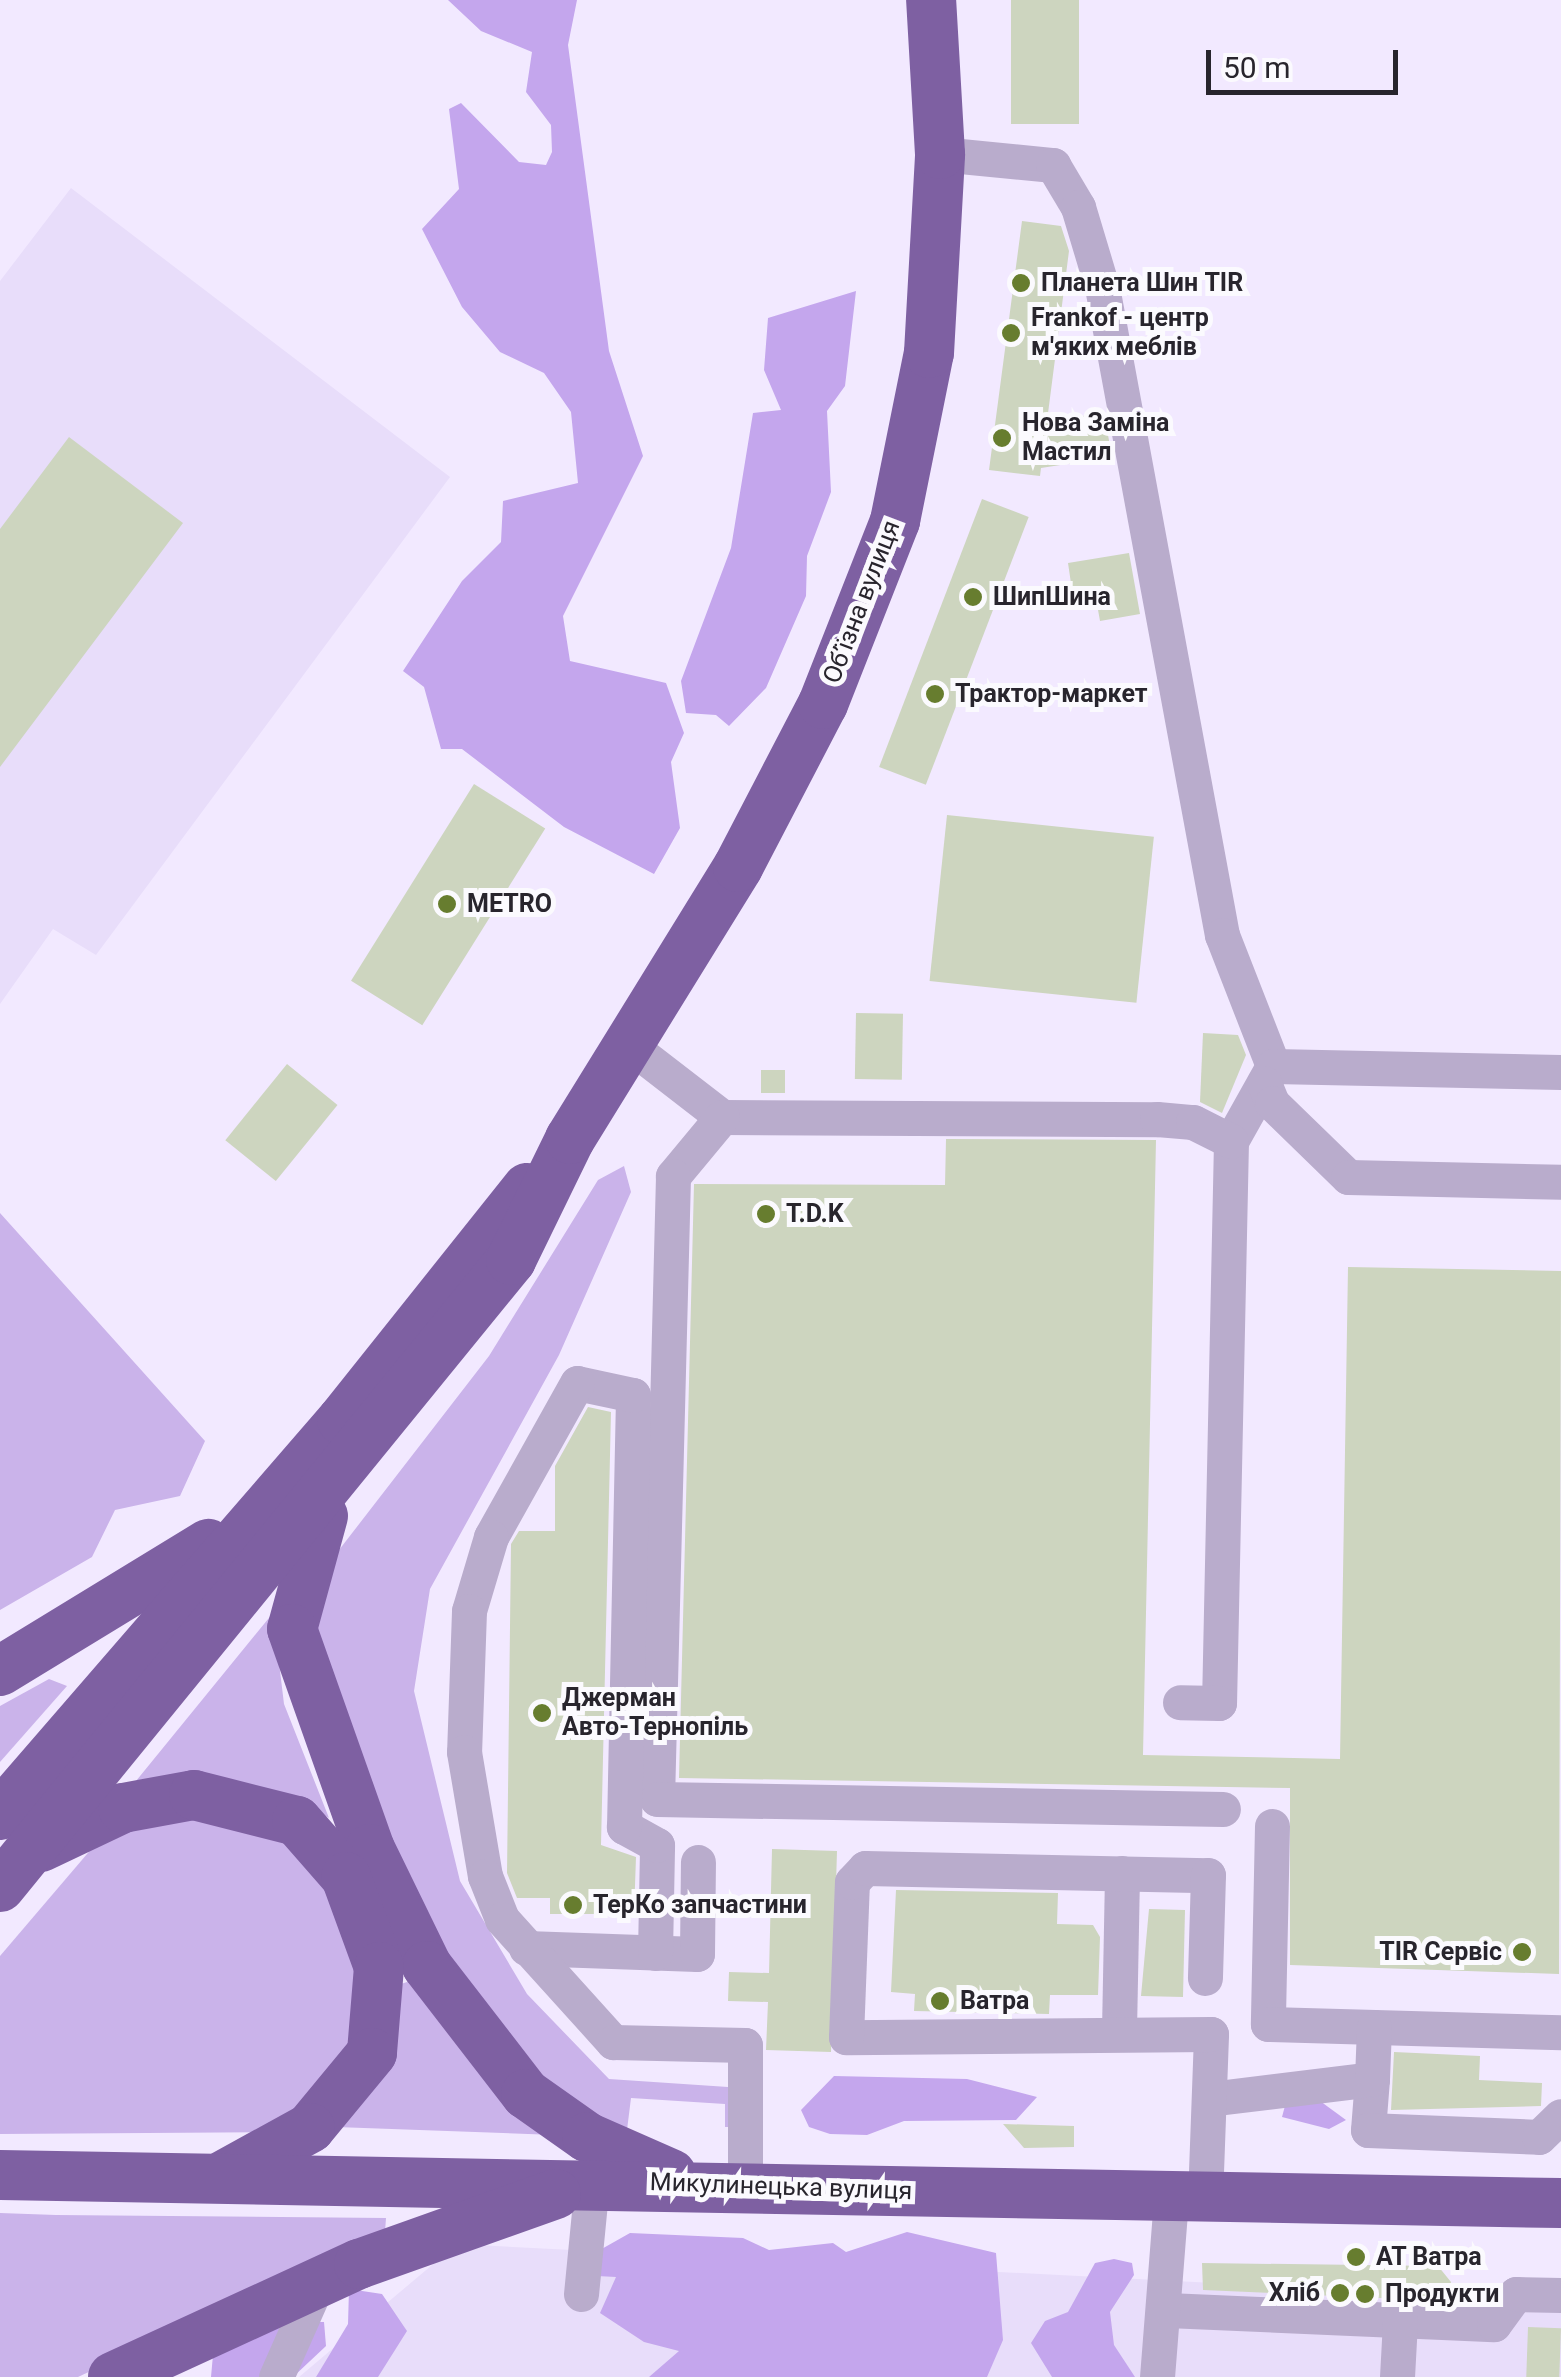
<!DOCTYPE html>
<meta charset="utf-8">
<style>
body{margin:0}
#map{position:relative;width:1561px;height:2377px;overflow:hidden;background:#f2e9ff;font-family:Roboto,sans-serif}
div>[style]{position:absolute}
.built>*{inset:0;background:#e8ddfa}
.green>*{inset:0;background:#cab3ea}
.forest>*{inset:0;background:#c4a6ed}
.building>*{inset:0;background:#cdd5bf;transform-origin:0 0}
.minor>*{height:35px;margin:-17.5px;padding:0 17.5px;transform-origin:17.5px;border-radius:17.5px;background:#b9accc}
.highway>*{height:50px;margin:-25px;padding:0 25px;transform-origin:25px;border-radius:25px;background:#7e60a2}
.dots>*{width:28px;height:28px;translate:-50% -50%;box-sizing:border-box;border:5px solid #fbfafe;border-radius:50%}
span{translate:-50% -50%;white-space:nowrap;text-align:center;line-height:1.15;-webkit-text-stroke:10px #fbfafe;paint-order:stroke}
.poi-label{font-size:25px;color:#28252d;font-weight:700}
.left{translate:0 -50%;text-align:left}
.right{translate:-100% -50%;text-align:right}
.street-label{font-size:25px;color:#28252d}
.scale{position:absolute;left:1206px;top:50px;width:192px;height:45px;box-sizing:border-box;border:5px solid #28252d;border-top:0;padding-left:12px;font-size:30px;line-height:35px;white-space:nowrap;color:#28252d;-webkit-text-stroke:8px #fbfafe;paint-order:stroke}
</style>
<div id="map">
<div class="built">
<i style="clip-path:polygon(71px 188px,450px 477px,96px 955px,53px 929px,0 1004px,0 281px)"></i>
<i style="clip-path:polygon(457px 2244px,1561px 2301px,1561px 2377px,299px 2377px)"></i>
</div>
<div class="green">
<i style="clip-path:polygon(624px 1166px,631px 1192px,559px 1355px,430px 1589px,414px 1691px,460px 1881px,527px 1994px,609px 2079px,728px 2087px,738px 2127px,725px 2127px,725px 2104px,631px 2098px,627px 2130px,605px 2131px,498px 2037px,409px 1889px,313px 1635px,339px 1550px,489px 1356px,598px 1180px)"></i>
<i style="clip-path:polygon(0 1213px,205px 1441px,180px 1496px,115px 1510px,92px 1557px,0 1610px)"></i>
<i style="clip-path:polygon(273px 1613px,284px 1704px,329px 1818px,298px 1800px,136px 1781px)"></i>
<i style="clip-path:polygon(49px 1679px,67px 1686px,0 1762px,0 1706px)"></i>
<i style="clip-path:polygon(161px 1812px,300px 1841px,356px 1942px,362px 2031px,278px 2132px,0 2134px,0 1956px,93px 1847px)"></i>
<i style="clip-path:polygon(416px 1979px,555px 2135px,336px 2127px,401px 1984px)"></i>
<i style="clip-path:polygon(0 2213px,56px 2215px,386px 2218px,385px 2232px,78px 2377px,0 2377px)"></i>
</div>
<div class="forest">
<i style="clip-path:polygon(448px 0,577px 0,568px 45px,609px 351px,643px 456px,563px 616px,570px 661px,666px 683px,684px 733px,671px 762px,680px 828px,654px 874px,564px 827px,462px 749px,441px 749px,424px 687px,403px 671px,462px 581px,501px 542px,503px 501px,578px 483px,571px 412px,544px 373px,500px 352px,462px 307px,422px 229px,459px 189px,449px 109px,461px 103px,519px 162px,546px 165px,552px 152px,551px 125px,526px 92px,532px 52px,481px 31px)"></i>
<i style="clip-path:polygon(856px 291px,845px 386px,827px 411px,831px 492px,807px 556px,806px 596px,766px 688px,729px 726px,716px 715px,686px 713px,681px 681px,731px 548px,753px 413px,781px 410px,764px 370px,768px 318px)"></i>
<i style="clip-path:polygon(834px 2076px,967px 2079px,1037px 2097px,1016px 2120px,904px 2121px,867px 2135px,830px 2134px,809px 2127px,801px 2110px)"></i>
<i style="clip-path:polygon(1320px 2101px,1346px 2120px,1329px 2129px,1282px 2117px,1286px 2102px)"></i>
<i style="clip-path:polygon(907px 2232px,996px 2253px,1003px 2340px,987px 2377px,649px 2377px,679px 2351px,644px 2342px,600px 2313px,616px 2277px,597px 2276px,591px 2255px,630px 2233px,743px 2238px,769px 2250px,833px 2243px,846px 2252px)"></i>
<i style="clip-path:polygon(1114px 2259px,1132px 2263px,1134px 2275px,1110px 2312px,1114px 2345px,1135px 2377px,1052px 2377px,1031px 2343px,1045px 2321px,1068px 2312px,1095px 2263px)"></i>
<i style="clip-path:polygon(349px 2289px,382px 2294px,407px 2331px,378px 2377px,316px 2377px,348px 2324px)"></i>
<i style="clip-path:polygon(281px 2322px,324px 2322px,326px 2346px,293px 2377px,211px 2377px,213px 2355px)"></i>
</div>
<div class="building">
<i style="left:1011px;top:0;width:68px;height:124px"></i>
<i style="clip-path:polygon(1022px 221px,1061px 226px,1069px 251px,1047px 421px,1104px 413px,1112px 457px,1041px 468px,1040px 476px,989px 470px)"></i>
<i style="clip-path:polygon(69px 437px,183px 523px,0 767px,0 529px)"></i>
<i style="left:982px;top:499px;width:50px;height:287px;rotate:21deg"></i>
<i style="clip-path:polygon(1129px 553px,1140px 614px,1100px 621px,1095px 593px,1073px 597px,1068px 563px)"></i>
<i style="left:474px;top:784px;width:84px;height:232px;rotate:32deg"></i>
<i style="left:947px;top:815px;width:208px;height:167px;rotate:6deg"></i>
<i style="left:856px;top:1013px;width:47px;height:66px;rotate:1deg"></i>
<i style="clip-path:polygon(1203px 1033px,1238px 1035px,1246px 1055px,1222px 1113px,1200px 1102px)"></i>
<i style="left:287px;top:1064px;width:65px;height:98px;rotate:39deg"></i>
<i style="left:761px;top:1070px;width:24px;height:23px"></i>
<i style="clip-path:polygon(946px 1139px,1156px 1140px,1143px 1755px,1340px 1759px,1348px 1267px,1561px 1271px,1559px 1974px,1290px 1965px,1290px 1788px,679px 1778px,694px 1184px,945px 1185px)"></i>
<i style="clip-path:polygon(588px 1407px,611px 1412px,601px 1845px,636px 1857px,634px 1914px,550px 1914px,550px 1898px,517px 1898px,507px 1873px,511px 1544px,519px 1531px,555px 1531px,555px 1466px)"></i>
<i style="clip-path:polygon(772px 1849px,837px 1851px,831px 2052px,766px 2050px,768px 2002px,728px 2001px,729px 1972px,769px 1973px)"></i>
<i style="clip-path:polygon(896px 1890px,1058px 1893px,1057px 1924px,1093px 1925px,1100px 1937px,1098px 1995px,1050px 1995px,1049px 2014px,914px 2011px,915px 1994px,891px 1992px)"></i>
<i style="clip-path:polygon(1149px 1909px,1185px 1910px,1183px 1997px,1141px 1996px)"></i>
<i style="clip-path:polygon(1394px 2052px,1480px 2056px,1479px 2080px,1542px 2083px,1541px 2106px,1391px 2110px)"></i>
<i style="clip-path:polygon(1003px 2124px,1074px 2126px,1074px 2147px,1024px 2148px)"></i>
<i style="clip-path:polygon(1202px 2263px,1438px 2266px,1451px 2282px,1446px 2301px,1203px 2290px)"></i>
<i style="left:1528px;top:2327px;width:33px;height:50px;rotate:2deg"></i>
</div>
<div class="minor">
<i style="left:940px;top:154px;width:114px;rotate:5.6deg"></i>
<i style="left:1053px;top:165px;width:49px;rotate:59.2deg"></i>
<i style="left:1078px;top:207px;width:84px;rotate:73.3deg"></i>
<i style="left:1102px;top:287px;width:659px;rotate:79.51deg"></i>
<i style="left:1222px;top:935px;width:141px;rotate:68.7deg"></i>
<i style="left:1273px;top:1066px;width:86px;rotate:119.2deg"></i>
<i style="left:1231px;top:1141px;width:562px;rotate:91.22deg"></i>
<i style="left:1219px;top:1703px;width:39px;rotate:-179deg"></i>
<i style="left:629px;top:1045px;width:118px;rotate:37.7deg"></i>
<i style="left:722px;top:1117px;width:435px;rotate:0.3deg"></i>
<i style="left:1157px;top:1119px;width:36px;rotate:5deg"></i>
<i style="left:1193px;top:1122px;width:42px;rotate:26.6deg"></i>
<i style="left:1273px;top:1066px;width:288px;rotate:1.2deg"></i>
<i style="left:1264px;top:1083px;width:22px;rotate:68deg"></i>
<i style="left:1272px;top:1103px;width:106px;rotate:44.2deg"></i>
<i style="left:1348px;top:1177px;width:213px;rotate:1.3deg"></i>
<i style="left:722px;top:1117px;width:77px;rotate:129.7deg"></i>
<i style="left:673px;top:1176px;width:623px;rotate:91.47deg"></i>
<i style="left:657px;top:1799px;width:566px;rotate:1.01deg"></i>
<i style="left:1272px;top:1826px;width:198px;rotate:91.2deg"></i>
<i style="left:1268px;top:2024px;width:293px;rotate:1.6deg"></i>
<i style="left:526px;top:1948px;width:171px;rotate:2deg"></i>
<i style="left:697px;top:1954px;width:92px;rotate:-89.4deg"></i>
<i style="left:655px;top:1953px;width:108px;rotate:-88.9deg"></i>
<i style="left:657px;top:1845px;width:38px;rotate:-151deg"></i>
<i style="left:624px;top:1827px;width:432px;rotate:-88.8deg"></i>
<i style="left:633px;top:1395px;width:57px;rotate:-167.9deg"></i>
<i style="left:577px;top:1383px;width:176px;rotate:119.2deg"></i>
<i style="left:491px;top:1537px;width:77px;rotate:106.6deg"></i>
<i style="left:469px;top:1611px;width:141px;rotate:92deg"></i>
<i style="left:464px;top:1752px;width:126px;rotate:80.4deg"></i>
<i style="left:485px;top:1876px;width:46px;rotate:68.4deg"></i>
<i style="left:502px;top:1919px;width:166px;rotate:47.9deg"></i>
<i style="left:613px;top:2042px;width:132px;rotate:1.3deg"></i>
<i style="left:745px;top:2045px;width:141px;rotate:90deg"></i>
<i style="left:1119px;top:2031px;width:158px;rotate:-88.9deg"></i>
<i style="left:1372px;top:2079px;width:51px;rotate:94.5deg"></i>
<i style="left:1368px;top:2130px;width:171px;rotate:2.3deg"></i>
<i style="left:1539px;top:2137px;width:30px;rotate:-44deg"></i>
<i style="left:1209px;top:2099px;width:164px;rotate:-7deg"></i>
<i style="left:1372px;top:2079px;width:52px;rotate:-87.8deg"></i>
<i style="left:1205px;top:2199px;width:165px;rotate:-87.9deg"></i>
<i style="left:1211px;top:2034px;width:365px;rotate:179.5deg"></i>
<i style="left:846px;top:2037px;width:155px;rotate:-87.8deg"></i>
<i style="left:852px;top:1882px;width:19px;rotate:-47deg"></i>
<i style="left:865px;top:1868px;width:343px;rotate:1.2deg"></i>
<i style="left:1208px;top:1875px;width:103px;rotate:91.7deg"></i>
<i style="left:581px;top:2294px;width:113px;rotate:-84.4deg"></i>
<i style="left:1167px;top:2310px;width:327px;rotate:2.5deg"></i>
<i style="left:1494px;top:2324px;width:37px;rotate:-54deg"></i>
<i style="left:1516px;top:2294px;width:45px;rotate:1.3deg"></i>
<i style="left:276px;top:2377px;width:104px;rotate:-66.1deg"></i>
<i style="left:1157px;top:2377px;width:180px;rotate:-85.5deg"></i>
<i style="left:1397px;top:2377px;width:56px;rotate:-86.9deg"></i>
</div>
<div class="highway">
<i style="left:323px;top:1516px;width:117px;rotate:105.3deg"></i>
<i style="left:292px;top:1629px;width:233px;rotate:70.5deg"></i>
<i style="left:370px;top:1849px;width:130px;rotate:64deg"></i>
<i style="left:427px;top:1966px;width:162px;rotate:52.3deg"></i>
<i style="left:526px;top:2094px;width:75px;rotate:35.2deg"></i>
<i style="left:587px;top:2137px;width:92px;rotate:23.8deg"></i>
<i style="left:0;top:1671px;width:244px;rotate:-31.4deg"></i>
<i style="left:0;top:1815px;width:522px;rotate:-49.11deg"></i>
<i style="left:342px;top:1420px;width:297px;rotate:-51.4deg"></i>
<i style="left:41px;top:1847px;width:91px;rotate:-25.4deg"></i>
<i style="left:123px;top:1808px;width:72px;rotate:-10.4deg"></i>
<i style="left:194px;top:1795px;width:106px;rotate:14.2deg"></i>
<i style="left:297px;top:1821px;width:74px;rotate:48.8deg"></i>
<i style="left:346px;top:1877px;width:96px;rotate:69.9deg"></i>
<i style="left:379px;top:1967px;width:86px;rotate:94.7deg"></i>
<i style="left:372px;top:2053px;width:97px;rotate:129.6deg"></i>
<i style="left:310px;top:2128px;width:98px;rotate:151.3deg"></i>
<i style="left:0;top:1887px;width:809px;rotate:-50.82deg"></i>
<i style="left:511px;top:1260px;width:135px;rotate:-64deg"></i>
<i style="left:570px;top:1139px;width:320px;rotate:-58.3deg"></i>
<i style="left:738px;top:867px;width:184px;rotate:-62.5deg"></i>
<i style="left:823px;top:704px;width:197px;rotate:-68.5deg"></i>
<i style="left:895px;top:521px;width:171px;rotate:-78.6deg"></i>
<i style="left:929px;top:353px;width:199px;rotate:-86.8deg"></i>
<i style="left:940px;top:154px;width:154px;rotate:-93.3deg"></i>
<i style="left:0;top:2175px;width:1561px;rotate:1.03deg"></i>
<i style="left:113px;top:2377px;width:271px;rotate:-24.7deg"></i>
<i style="left:359px;top:2264px;width:209px;rotate:-19.6deg"></i>
</div>
<div class="dots">
<i style="left:1021px;top:283px;background:#677d2f"></i>
<i style="left:1011px;top:333px;background:#677d2f"></i>
<i style="left:1002px;top:438px;background:#677d2f"></i>
<i style="left:973px;top:597px;background:#677d2f"></i>
<i style="left:935px;top:694px;background:#677d2f"></i>
<i style="left:447px;top:904px;background:#677d2f"></i>
<i style="left:766px;top:1214px;background:#677d2f"></i>
<i style="left:542px;top:1713px;background:#677d2f"></i>
<i style="left:573px;top:1905px;background:#677d2f"></i>
<i style="left:1522px;top:1952px;background:#677d2f"></i>
<i style="left:940px;top:2001px;background:#677d2f"></i>
<i style="left:1356px;top:2257px;background:#677d2f"></i>
<i style="left:1340px;top:2293px;background:#677d2f"></i>
<i style="left:1365px;top:2294px;background:#677d2f"></i>
</div>
<div class="poi-label">
<span class="left" style="left:1041px;top:283px">Планета Шин TIR</span>
<span class="left" style="left:1031px;top:333px">Frankof - центр<br>м'яких меблів</span>
<span class="left" style="left:1022px;top:438px">Нова Заміна<br>Мастил</span>
<span class="left" style="left:993px;top:597px">ШипШина</span>
<span class="left" style="left:955px;top:694px">Трактор-маркет</span>
<span class="left" style="left:467px;top:904px">METRO</span>
<span class="left" style="left:786px;top:1214px">T.D.K</span>
<span class="left" style="left:562px;top:1713px">Джерман<br>Авто-Тернопіль</span>
<span class="left" style="left:593px;top:1905px">ТерКо запчастини</span>
<span class="right" style="left:1502px;top:1952px">TIR Сервіс</span>
<span class="left" style="left:960px;top:2001px">Ватра</span>
<span class="left" style="left:1376px;top:2257px">АТ Ватра</span>
<span class="right" style="left:1320px;top:2293px">Хліб</span>
<span class="left" style="left:1385px;top:2294px">Продукти</span>
</div>
<div class="street-label">
<span style="left:862px;top:602px;rotate:-69deg">Обʼїзна вулиця</span>
<span style="left:781px;top:2187px;rotate:2deg">Микулинецька вулиця</span>
</div>
<div class="scale">50 m</div>
</div>
